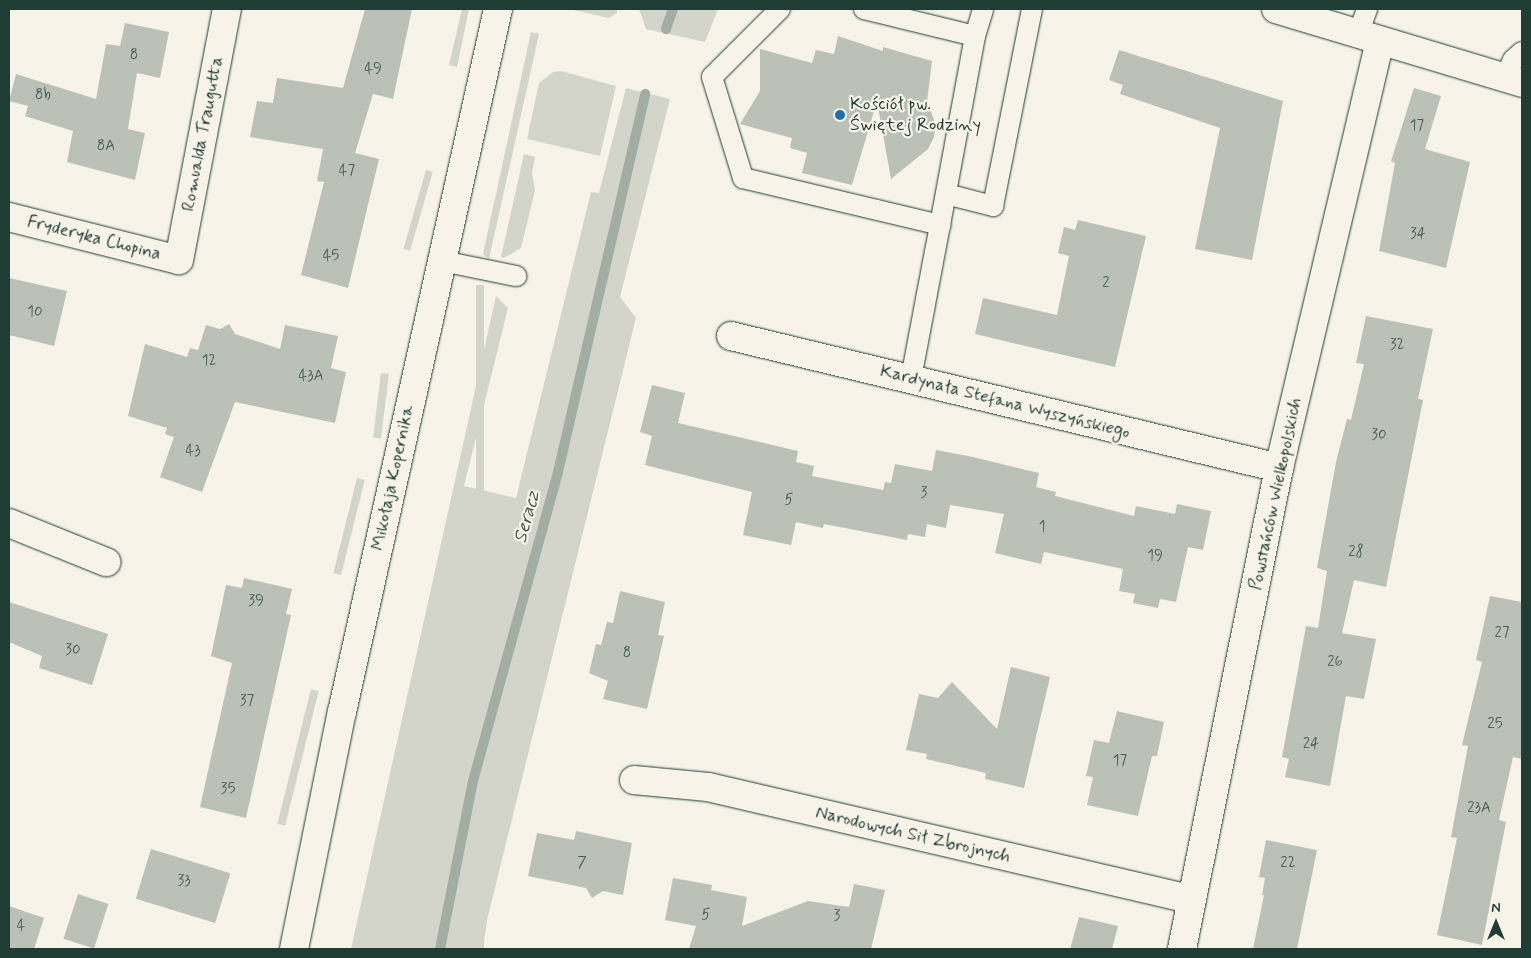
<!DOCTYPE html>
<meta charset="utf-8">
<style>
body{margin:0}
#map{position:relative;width:1531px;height:958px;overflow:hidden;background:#f7f3e8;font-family:Mynerve,sans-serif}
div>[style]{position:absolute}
.green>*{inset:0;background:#d3d5ca;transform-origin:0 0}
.stream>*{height:10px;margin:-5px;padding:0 5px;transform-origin:5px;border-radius:5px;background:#a4ada3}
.building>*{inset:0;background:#bbc1b6;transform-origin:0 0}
.roads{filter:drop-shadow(0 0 1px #1f3d34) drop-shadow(0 0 1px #1f3d34)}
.lane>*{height:20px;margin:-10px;padding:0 10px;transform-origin:10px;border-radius:10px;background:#f7f3e8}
.street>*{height:28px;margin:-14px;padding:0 14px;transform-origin:14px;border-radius:14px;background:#f7f3e8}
.secondary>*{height:28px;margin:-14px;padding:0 14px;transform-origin:14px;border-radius:14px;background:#f7f3e8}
.dots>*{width:14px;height:14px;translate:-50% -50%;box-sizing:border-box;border:2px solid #f7f3e8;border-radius:50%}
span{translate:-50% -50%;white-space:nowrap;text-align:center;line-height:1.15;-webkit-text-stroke:4.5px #f7f3e8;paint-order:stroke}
.number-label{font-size:15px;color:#465e54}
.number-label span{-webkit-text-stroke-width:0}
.poi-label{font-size:18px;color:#1f3d34}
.left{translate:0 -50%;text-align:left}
.street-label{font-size:18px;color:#1f3d34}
.water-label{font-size:19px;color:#405950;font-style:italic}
.frame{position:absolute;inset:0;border:10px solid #1f3d34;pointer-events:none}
.north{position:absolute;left:1471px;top:898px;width:50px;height:50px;-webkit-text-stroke:4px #f7f3e8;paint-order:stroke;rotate:0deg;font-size:14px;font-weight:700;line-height:20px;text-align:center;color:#1f3d34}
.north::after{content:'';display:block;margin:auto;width:18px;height:22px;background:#1f3d34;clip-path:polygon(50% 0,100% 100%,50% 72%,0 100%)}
</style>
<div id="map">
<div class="green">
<i style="clip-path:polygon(462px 9px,469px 9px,457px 67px,449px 65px)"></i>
<i style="clip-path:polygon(569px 9px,617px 9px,617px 13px,609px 18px)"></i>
<i style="clip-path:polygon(639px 9px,718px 9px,705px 42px,646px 29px)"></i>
<i style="clip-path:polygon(531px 32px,539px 34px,489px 259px,483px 254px)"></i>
<i style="clip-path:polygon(561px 71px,616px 86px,600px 156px,527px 139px,539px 83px,553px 72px)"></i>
<i style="clip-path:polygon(626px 88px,670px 99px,620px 297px,636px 318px,487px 920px,483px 949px,351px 949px,496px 296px,508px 308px,464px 486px,516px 498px,591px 192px,599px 193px)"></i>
<i style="clip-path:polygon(524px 154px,535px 157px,532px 174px,535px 190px,521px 248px,504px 258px,501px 257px)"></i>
<i style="left:426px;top:170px;width:7px;height:82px;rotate:16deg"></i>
<i style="left:476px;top:285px;width:8px;height:680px"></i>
<i style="left:381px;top:373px;width:8px;height:65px;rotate:7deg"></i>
<i style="left:357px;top:478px;width:8px;height:98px;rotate:14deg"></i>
<i style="left:311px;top:689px;width:8px;height:139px;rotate:14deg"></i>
</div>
<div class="stream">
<i style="left:666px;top:29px;width:21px;rotate:-71deg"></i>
<i style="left:440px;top:949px;width:171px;rotate:-78.9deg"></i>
<i style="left:473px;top:781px;width:320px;rotate:-74.6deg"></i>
<i style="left:558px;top:472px;width:388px;rotate:-77deg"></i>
</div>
<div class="building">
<i style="clip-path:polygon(365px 9px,412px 9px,393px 99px,373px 94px,355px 153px,379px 159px,348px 288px,301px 275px,324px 182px,317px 181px,323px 149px,250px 137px,257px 101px,273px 103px,277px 78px,343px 88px)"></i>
<i style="clip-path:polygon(125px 23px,169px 32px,160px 78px,137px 73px,128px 129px,145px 133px,135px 180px,67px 162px,73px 131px,25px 116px,28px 106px,9px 101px,16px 74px,96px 99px,106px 44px,120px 46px)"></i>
<i style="clip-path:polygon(838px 36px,883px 51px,883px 47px,932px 61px,927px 102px,936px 125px,934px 137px,928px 149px,891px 179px,877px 101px,852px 185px,802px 173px,807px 153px,790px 148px,792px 138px,740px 124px,760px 91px,760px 49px,812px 63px,816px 50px,834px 54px)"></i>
<i style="clip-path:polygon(1119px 50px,1283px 101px,1252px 260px,1195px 249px,1220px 128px,1120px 94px,1123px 85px,1109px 80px)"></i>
<i style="clip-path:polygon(1414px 88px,1441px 96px,1425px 149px,1470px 162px,1446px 268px,1379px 251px,1395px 163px,1391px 161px)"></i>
<i style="clip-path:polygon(1078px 220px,1146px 236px,1115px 367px,975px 334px,983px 298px,1057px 315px,1069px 256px,1058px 253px,1064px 227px,1075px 230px)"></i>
<i style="clip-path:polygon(9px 278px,67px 291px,54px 346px,9px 335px)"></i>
<i style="clip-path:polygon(1366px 316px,1433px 329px,1418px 399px,1423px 400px,1386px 587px,1354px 580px,1342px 633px,1376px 639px,1364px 699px,1346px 696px,1330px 786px,1285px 777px,1289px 759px,1282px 757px,1306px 626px,1318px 628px,1327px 571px,1317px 568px,1336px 462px,1347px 419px,1351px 420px,1364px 364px,1356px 363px)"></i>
<i style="clip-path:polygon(229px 324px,235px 334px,280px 349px,285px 325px,338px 336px,331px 368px,346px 372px,335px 423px,235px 402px,202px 492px,160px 477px,174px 437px,165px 434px,167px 428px,128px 416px,145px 344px,187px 357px,190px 348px,198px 350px,206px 325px,220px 329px)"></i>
<i style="clip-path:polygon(652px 385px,685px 393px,678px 423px,798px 451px,796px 462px,814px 466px,812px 476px,883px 490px,885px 482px,891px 483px,895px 464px,932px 471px,936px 450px,973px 457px,1039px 473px,1036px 487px,1056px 492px,1055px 496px,1134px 516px,1136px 506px,1175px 514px,1177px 504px,1211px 511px,1203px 550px,1188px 547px,1176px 602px,1160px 599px,1158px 608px,1133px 603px,1135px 594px,1119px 591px,1123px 569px,1044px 552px,1041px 564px,995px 553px,1004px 514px,950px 505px,946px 528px,927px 524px,925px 537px,908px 534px,907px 540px,824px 524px,823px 528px,796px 522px,791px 545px,743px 535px,752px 492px,645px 465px,652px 436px,640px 432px)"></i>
<i style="clip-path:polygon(244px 578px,292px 589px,286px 614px,291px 615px,246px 818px,200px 807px,232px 663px,211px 656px,226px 585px,242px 588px)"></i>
<i style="clip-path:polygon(620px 591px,665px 602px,658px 635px,664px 636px,647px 709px,603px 699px,608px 681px,589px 673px,596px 644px,601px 645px,607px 622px,613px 623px)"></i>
<i style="clip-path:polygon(1490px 596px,1522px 602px,1522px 759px,1513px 757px,1499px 820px,1506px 822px,1482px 945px,1437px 935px,1457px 838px,1451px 837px,1468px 746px,1462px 745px,1482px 662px,1476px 660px)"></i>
<i style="clip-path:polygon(9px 602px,108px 634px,92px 685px,39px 668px,42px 656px,9px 642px)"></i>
<i style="clip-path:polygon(1011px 667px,1050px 677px,1024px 788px,985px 779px,986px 773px,926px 759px,927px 754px,906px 750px,919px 694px,938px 698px,952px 682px,997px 729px)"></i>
<i style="clip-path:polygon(1117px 711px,1164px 722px,1157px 756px,1152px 756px,1138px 816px,1087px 805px,1093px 777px,1086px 776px,1094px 740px,1109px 743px)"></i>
<i style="clip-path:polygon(576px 831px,632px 843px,623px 895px,603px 891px,592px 898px,586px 888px,528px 876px,537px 833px,574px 840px)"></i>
<i style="clip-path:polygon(1266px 840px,1317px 850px,1297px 949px,1253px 949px,1264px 895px,1262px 895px,1265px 878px,1259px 877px)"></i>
<i style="left:151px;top:849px;width:83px;height:52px;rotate:17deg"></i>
<i style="clip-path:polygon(673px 878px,712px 885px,711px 890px,747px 897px,742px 926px,808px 901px,849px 907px,854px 884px,885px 890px,871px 949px,689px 949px,696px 926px,665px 920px)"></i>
<i style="left:78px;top:894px;width:32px;height:47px;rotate:18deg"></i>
<i style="clip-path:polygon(9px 906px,44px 918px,34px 949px,9px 949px)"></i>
<i style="clip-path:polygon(1079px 917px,1118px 926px,1112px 949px,1070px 949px)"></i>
</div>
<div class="roads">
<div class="lane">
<i style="left:780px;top:9px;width:96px;rotate:135deg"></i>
<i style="left:712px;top:77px;width:106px;rotate:72.9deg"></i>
<i style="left:743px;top:178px;width:203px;rotate:13.4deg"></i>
<i style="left:940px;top:225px;width:156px;rotate:100.7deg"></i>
<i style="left:864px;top:9px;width:114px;rotate:13.7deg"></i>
<i style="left:975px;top:36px;width:28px;rotate:-73deg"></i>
<i style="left:1358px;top:34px;width:27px;rotate:-70deg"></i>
<i style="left:1504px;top:78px;width:20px;rotate:-63deg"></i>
<i style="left:1513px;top:60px;width:12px;rotate:-42deg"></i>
<i style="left:946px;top:194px;width:49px;rotate:14.3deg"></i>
<i style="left:993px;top:206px;width:201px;rotate:-78.8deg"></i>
<i style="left:940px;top:225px;width:192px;rotate:-79.5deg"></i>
<i style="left:442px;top:261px;width:76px;rotate:11.5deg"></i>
</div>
<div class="street">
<i style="left:1276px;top:9px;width:257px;rotate:16.7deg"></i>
<i style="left:9px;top:217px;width:175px;rotate:14.2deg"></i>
<i style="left:179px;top:260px;width:256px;rotate:-79.2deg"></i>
<i style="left:731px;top:336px;width:564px;rotate:13.54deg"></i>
<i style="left:9px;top:523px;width:105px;rotate:21.9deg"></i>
<i style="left:634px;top:780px;width:74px;rotate:5.4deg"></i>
<i style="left:708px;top:787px;width:497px;rotate:13.1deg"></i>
<i style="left:1182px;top:949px;width:491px;rotate:-78.6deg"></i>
<i style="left:1279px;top:468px;width:438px;rotate:-76.7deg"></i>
</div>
<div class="secondary">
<i style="left:294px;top:949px;width:242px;rotate:-78.6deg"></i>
<i style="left:342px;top:712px;width:720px;rotate:-77.49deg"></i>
</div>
</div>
<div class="dots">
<i style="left:840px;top:115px;background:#1f6fb2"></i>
</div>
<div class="number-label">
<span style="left:134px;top:56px">8</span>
<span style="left:373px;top:70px">49</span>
<span style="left:43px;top:96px">8b</span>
<span style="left:1417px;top:127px">17</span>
<span style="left:106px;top:147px">8A</span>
<span style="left:347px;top:172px">47</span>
<span style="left:1418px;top:235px">34</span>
<span style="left:331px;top:257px">45</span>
<span style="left:1106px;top:284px">2</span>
<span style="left:35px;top:313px">10</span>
<span style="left:1397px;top:346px">32</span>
<span style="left:209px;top:362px">12</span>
<span style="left:311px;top:377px">43A</span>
<span style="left:1379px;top:436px">30</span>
<span style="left:193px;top:452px">43</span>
<span style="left:924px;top:494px">3</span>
<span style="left:789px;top:501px">5</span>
<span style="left:1042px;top:528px">1</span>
<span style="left:1356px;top:553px">28</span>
<span style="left:1155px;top:557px">19</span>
<span style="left:256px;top:602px">39</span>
<span style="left:1502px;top:634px">27</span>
<span style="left:73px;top:651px">30</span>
<span style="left:627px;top:654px">8</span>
<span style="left:1335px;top:663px">26</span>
<span style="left:247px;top:702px">37</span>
<span style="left:1495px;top:725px">25</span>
<span style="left:1311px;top:745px">24</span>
<span style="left:1120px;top:762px">17</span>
<span style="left:228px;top:790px">35</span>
<span style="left:1479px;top:809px">23A</span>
<span style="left:582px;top:864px">7</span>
<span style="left:1288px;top:864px">22</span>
<span style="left:184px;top:882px">33</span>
<span style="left:706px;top:916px">5</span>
<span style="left:837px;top:917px">3</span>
<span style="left:21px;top:927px">4</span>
</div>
<div class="poi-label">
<span class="left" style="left:850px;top:115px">Kościół pw.<br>Świętej Rodziny</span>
</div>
<div class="street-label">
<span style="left:203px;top:134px;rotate:-79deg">Romualda Traugutta</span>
<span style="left:94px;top:238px;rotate:14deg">Fryderyka Chopina</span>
<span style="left:1005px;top:402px;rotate:14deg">Kardynała Stefana Wyszyńskiego</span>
<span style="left:393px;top:478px;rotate:-78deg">Mikołaja Kopernika</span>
<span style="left:1276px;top:494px;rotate:-78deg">Powstańców Wielkopolskich</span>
<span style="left:913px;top:835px;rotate:13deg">Narodowych Sił Zbrojnych</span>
</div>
<div class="water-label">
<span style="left:527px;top:517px;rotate:-75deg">Seracz</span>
</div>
<div class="frame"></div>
<div class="north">N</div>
</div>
